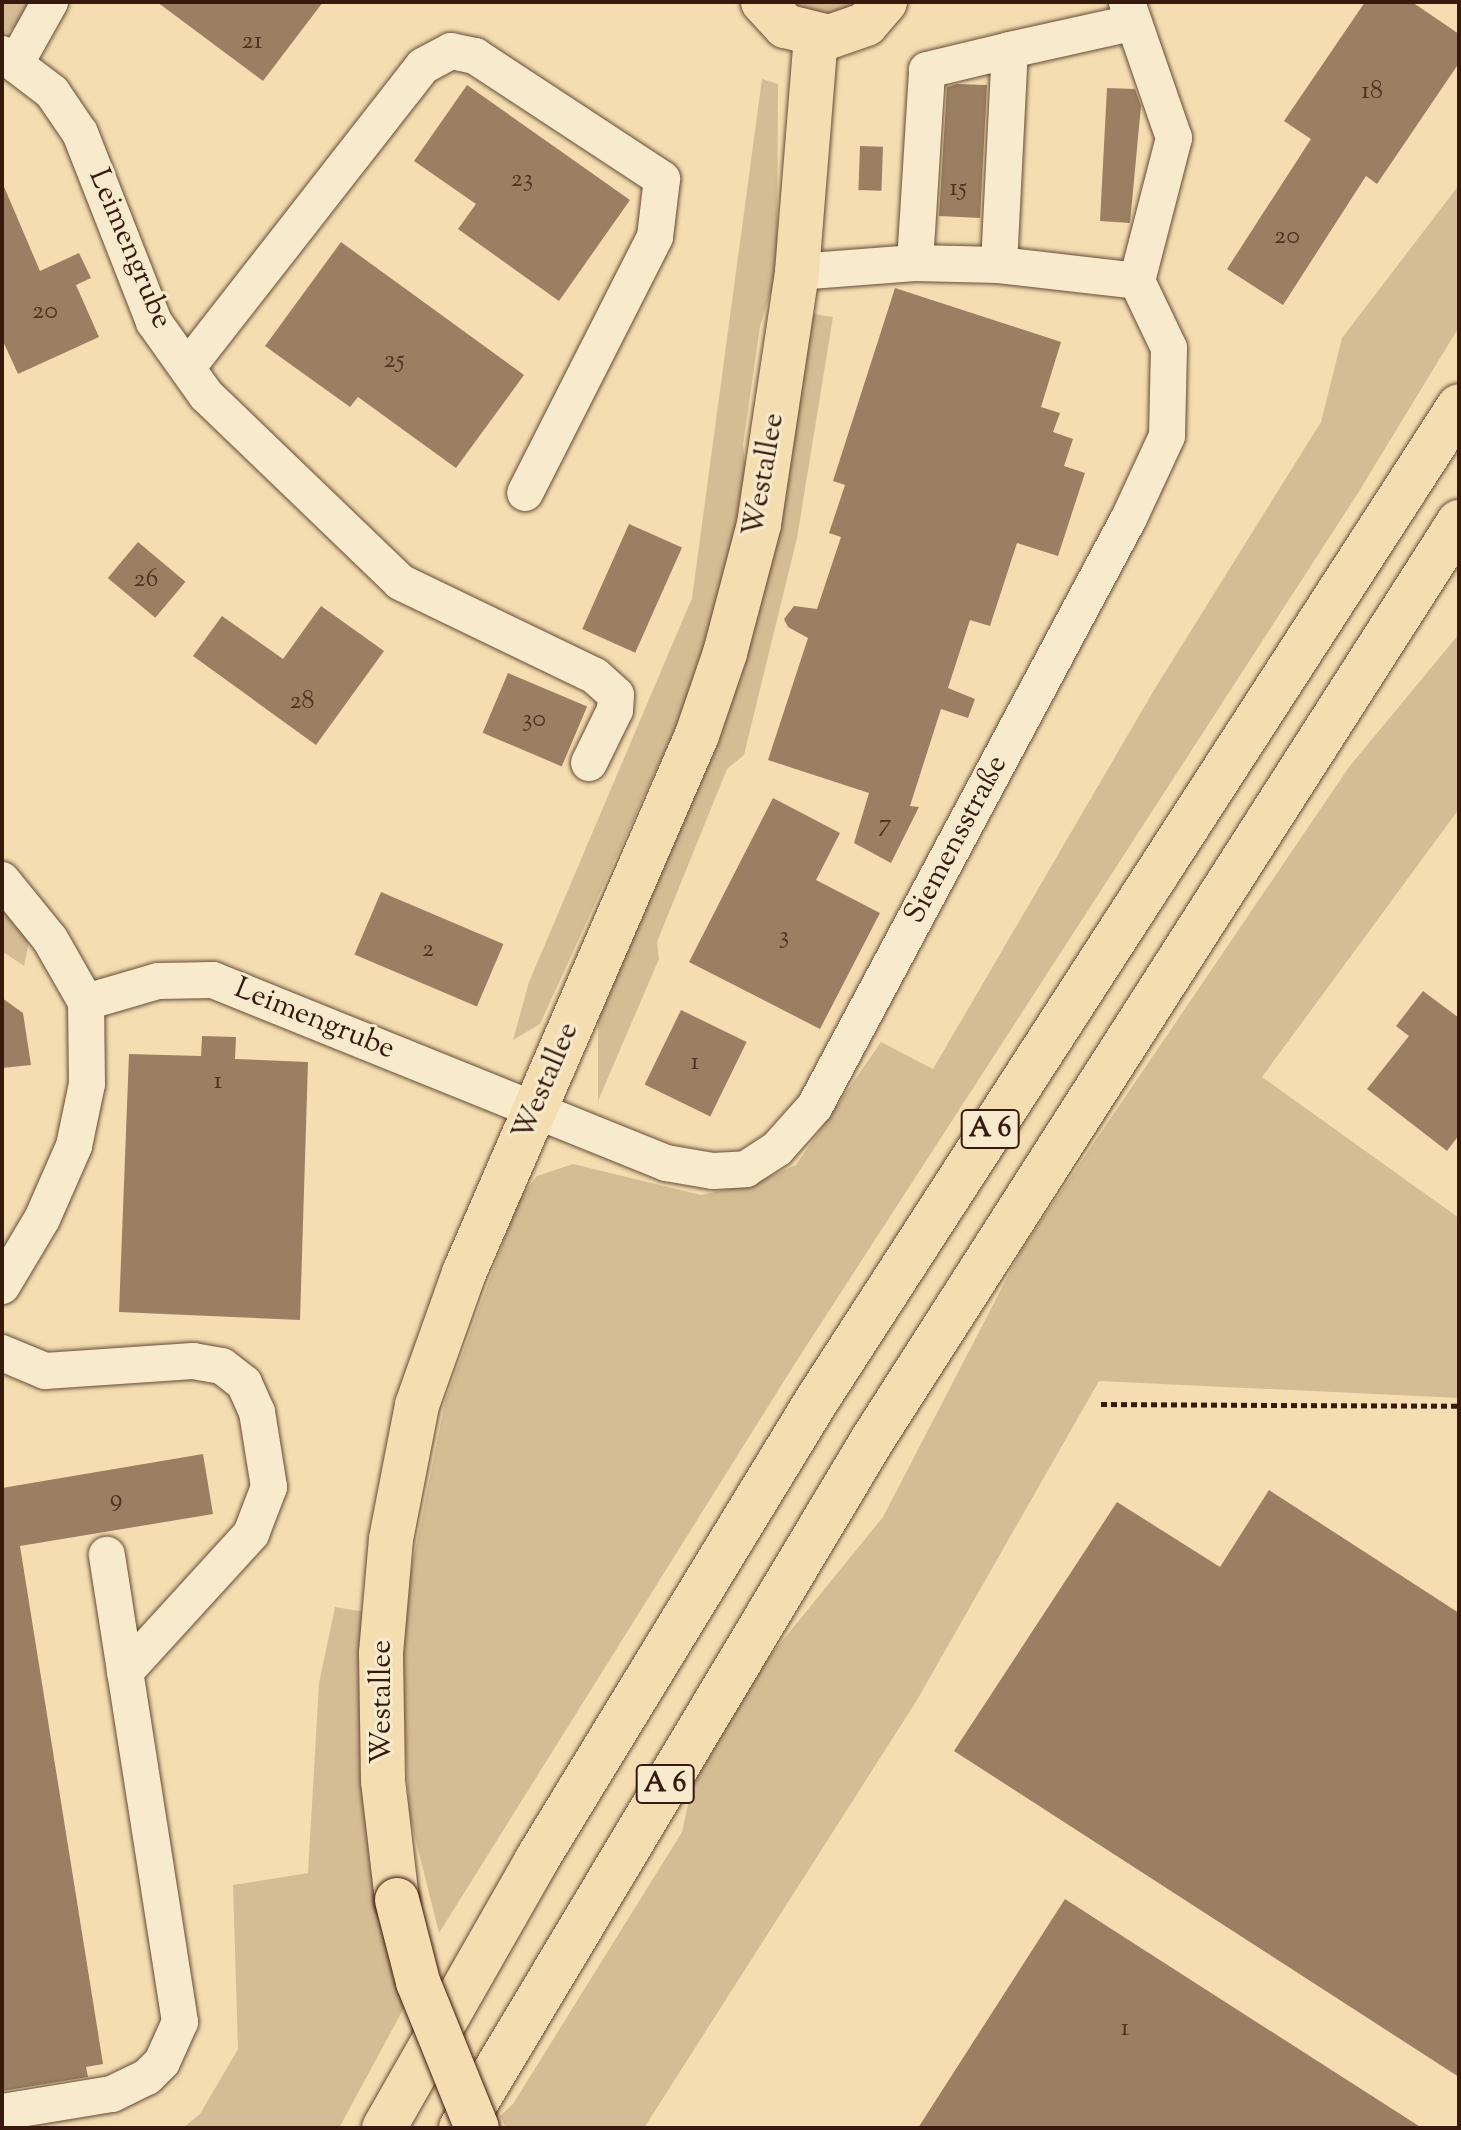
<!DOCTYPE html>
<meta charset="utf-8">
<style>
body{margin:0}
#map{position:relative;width:1461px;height:2130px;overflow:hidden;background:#f4deb1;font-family:"Sorts Mill Goudy",serif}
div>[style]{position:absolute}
.green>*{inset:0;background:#d4bd95}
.building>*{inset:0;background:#9a7f62;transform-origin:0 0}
.path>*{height:5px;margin-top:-2.5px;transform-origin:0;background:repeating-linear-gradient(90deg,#38190d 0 6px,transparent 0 10px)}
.roads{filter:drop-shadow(0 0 2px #674a36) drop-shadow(0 0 2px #674a36)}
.minor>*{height:36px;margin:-18px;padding:0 18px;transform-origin:18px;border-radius:18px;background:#f8eacc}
.major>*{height:44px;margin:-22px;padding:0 22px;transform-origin:22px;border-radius:22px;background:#f4deb1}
.highway>*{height:44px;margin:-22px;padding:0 22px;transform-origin:22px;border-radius:22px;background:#f4deb1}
.bridges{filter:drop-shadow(0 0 2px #38190d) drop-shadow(0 0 2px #38190d)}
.major-bridge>*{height:44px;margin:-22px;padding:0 22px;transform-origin:22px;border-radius:22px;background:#f4deb1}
span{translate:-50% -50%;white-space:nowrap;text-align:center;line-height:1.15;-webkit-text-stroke:6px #f8eacc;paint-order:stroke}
.number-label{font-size:26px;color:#503222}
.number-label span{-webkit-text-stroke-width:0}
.shield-label span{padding:2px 6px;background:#f8eacc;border:2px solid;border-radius:6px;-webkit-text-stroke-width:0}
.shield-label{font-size:28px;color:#38190d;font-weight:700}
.street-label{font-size:30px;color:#38190d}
.frame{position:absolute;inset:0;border:4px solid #38190d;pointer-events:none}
</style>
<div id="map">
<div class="green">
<i style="clip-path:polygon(2px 2px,37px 2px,22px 22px,3px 35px)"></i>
<i style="clip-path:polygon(763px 2px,885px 2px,866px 24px)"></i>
<i style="clip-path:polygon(762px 79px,778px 84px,777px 271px,760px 326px,743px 445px,748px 493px,717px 621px,678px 722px,540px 1024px,513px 1040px,529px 982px,692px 598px)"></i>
<i style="clip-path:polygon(1459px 185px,1459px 327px,1358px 493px,794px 1365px,439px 1933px,410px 1817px,401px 1678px,406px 1596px,445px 1402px,519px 1199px,537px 1176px,573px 1164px,701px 1195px,753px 1184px,796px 1165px,881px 1042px,933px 1069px,1154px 690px,1321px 422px,1342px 338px)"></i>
<i style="clip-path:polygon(807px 313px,833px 317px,797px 538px,744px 755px,727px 769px,657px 942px,659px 959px,598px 1101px,598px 1021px,691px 793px)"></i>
<i style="clip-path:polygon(1459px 634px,1459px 809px,1262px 1077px,1459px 1218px,1459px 1398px,1099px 1381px,917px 1700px,644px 2128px,506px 2128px,500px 2116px,513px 2104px,682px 1832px,702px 1740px,883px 1517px,1022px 1249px,1349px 767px)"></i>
<i style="clip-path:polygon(2px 910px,29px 942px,24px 966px,2px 951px)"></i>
<i style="clip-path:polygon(335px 1607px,384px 1615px,418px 1982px,339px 2128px,183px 2128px,200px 2114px,238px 2049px,233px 1885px,308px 1873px,319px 1683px)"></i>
</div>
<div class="building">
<i style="clip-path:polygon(157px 2px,323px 2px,263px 81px)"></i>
<i style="clip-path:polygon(1365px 2px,1412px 2px,1459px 34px,1459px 63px,1377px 184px,1366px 176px,1283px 305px,1227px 269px,1311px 139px,1284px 121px)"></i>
<i style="clip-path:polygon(957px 84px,987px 85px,980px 218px,939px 216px,947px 87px)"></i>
<i style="clip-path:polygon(467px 85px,630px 200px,559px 301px,458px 229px,476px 204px,414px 161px)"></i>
<i style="clip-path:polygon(1107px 88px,1135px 89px,1141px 106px,1130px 223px,1100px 221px)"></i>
<i style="left:860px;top:146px;width:23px;height:44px;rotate:2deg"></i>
<i style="clip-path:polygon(2px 182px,40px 271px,79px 253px,91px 278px,76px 285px,99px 337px,18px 374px,2px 339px)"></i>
<i style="clip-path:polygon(341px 242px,524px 375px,456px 468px,358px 397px,350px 407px,265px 346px)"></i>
<i style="clip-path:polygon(895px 288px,1061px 342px,1041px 407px,1060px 413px,1053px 432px,1073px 439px,1064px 466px,1085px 473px,1058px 556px,1017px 543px,990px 626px,970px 620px,948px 688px,975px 699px,968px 718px,941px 709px,910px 806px,919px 807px,891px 863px,854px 843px,869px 793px,768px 760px,808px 638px,788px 627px,784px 619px,794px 606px,817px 609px,841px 537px,829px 533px,845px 485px,833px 481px)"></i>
<i style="left:629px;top:524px;width:58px;height:115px;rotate:24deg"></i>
<i style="left:138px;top:542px;width:62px;height:47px;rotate:40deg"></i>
<i style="clip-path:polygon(321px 606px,384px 651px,316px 745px,193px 656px,222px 616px,283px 659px)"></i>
<i style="left:508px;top:673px;width:86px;height:65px;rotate:23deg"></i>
<i style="clip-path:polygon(773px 798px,840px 833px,816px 880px,880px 913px,820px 1029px,689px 962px)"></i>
<i style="left:381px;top:892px;width:133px;height:68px;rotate:23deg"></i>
<i style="clip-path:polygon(1423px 991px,1459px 1018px,1459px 1135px,1447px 1151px,1367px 1089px,1409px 1036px,1396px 1026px)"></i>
<i style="clip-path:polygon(2px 998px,23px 1013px,31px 1065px,2px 1068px)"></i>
<i style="left:681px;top:1010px;width:73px;height:83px;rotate:26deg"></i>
<i style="clip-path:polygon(202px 1036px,236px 1037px,235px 1059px,308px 1062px,300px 1320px,119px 1312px,129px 1054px,201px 1056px)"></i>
<i style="clip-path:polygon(203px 1454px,213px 1514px,20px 1546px,103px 2064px,86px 2067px,88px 2077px,2px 2091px,2px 1488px)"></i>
<i style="clip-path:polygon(1269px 1490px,1459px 1613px,1459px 2077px,954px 1751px,1117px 1502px,1220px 1567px)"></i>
<i style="clip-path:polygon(1065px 1899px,1113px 1930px,1422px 2128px,918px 2128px)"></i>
</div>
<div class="path">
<i style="left:1101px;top:1404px;width:358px;rotate:0.3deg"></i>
</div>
<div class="roads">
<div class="minor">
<i style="left:2px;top:54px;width:63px;rotate:37.2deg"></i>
<i style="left:52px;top:92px;width:50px;rotate:55.7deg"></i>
<i style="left:80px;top:133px;width:203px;rotate:68.6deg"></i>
<i style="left:154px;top:322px;width:90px;rotate:54.5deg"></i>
<i style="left:206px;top:395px;width:269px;rotate:43.9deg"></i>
<i style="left:400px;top:582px;width:216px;rotate:25.7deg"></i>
<i style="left:595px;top:676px;width:28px;rotate:42deg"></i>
<i style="left:616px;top:695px;width:15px;rotate:94deg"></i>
<i style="left:615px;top:710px;width:59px;rotate:116.1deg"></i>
<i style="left:17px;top:61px;width:68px;rotate:-60.8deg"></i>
<i style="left:915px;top:263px;width:193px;rotate:-86.4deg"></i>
<i style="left:927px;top:70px;width:85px;rotate:-13.5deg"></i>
<i style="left:999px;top:265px;width:215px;rotate:-87.1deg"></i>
<i style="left:1010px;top:50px;width:125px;rotate:-12.5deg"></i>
<i style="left:797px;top:272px;width:118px;rotate:-4.4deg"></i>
<i style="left:915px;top:263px;width:84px;rotate:1.4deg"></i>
<i style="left:999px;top:265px;width:139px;rotate:6.6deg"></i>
<i style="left:187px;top:368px;width:383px;rotate:-52deg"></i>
<i style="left:423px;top:66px;width:32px;rotate:-28deg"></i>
<i style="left:451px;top:51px;width:25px;rotate:12deg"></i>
<i style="left:475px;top:56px;width:224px;rotate:33.3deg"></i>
<i style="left:662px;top:179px;width:58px;rotate:96.9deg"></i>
<i style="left:655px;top:237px;width:287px;rotate:116.9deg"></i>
<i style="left:2px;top:880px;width:76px;rotate:50.9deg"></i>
<i style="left:50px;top:939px;width:73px;rotate:60.3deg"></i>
<i style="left:86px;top:1002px;width:75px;rotate:-16.3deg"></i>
<i style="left:158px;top:981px;width:55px;rotate:-1deg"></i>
<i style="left:213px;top:980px;width:489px;rotate:22deg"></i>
<i style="left:666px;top:1163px;width:48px;rotate:9.7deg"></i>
<i style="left:713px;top:1171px;width:33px;rotate:-3deg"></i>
<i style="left:746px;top:1169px;width:37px;rotate:-33deg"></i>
<i style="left:777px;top:1149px;width:57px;rotate:-48.5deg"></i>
<i style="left:815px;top:1106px;width:667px;rotate:-61.9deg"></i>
<i style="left:1129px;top:518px;width:90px;rotate:-65.1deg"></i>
<i style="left:1167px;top:436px;width:88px;rotate:-88.7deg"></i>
<i style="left:1169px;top:348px;width:74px;rotate:-115.5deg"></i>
<i style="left:1137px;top:281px;width:148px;rotate:-75.5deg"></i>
<i style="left:1174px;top:138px;width:144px;rotate:-109.1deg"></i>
<i style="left:2px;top:1286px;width:78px;rotate:-59.2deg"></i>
<i style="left:42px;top:1219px;width:80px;rotate:-66.3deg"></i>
<i style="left:74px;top:1146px;width:63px;rotate:-78.2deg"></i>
<i style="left:87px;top:1084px;width:82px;rotate:-90.7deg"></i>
<i style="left:2px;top:1353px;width:47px;rotate:22.7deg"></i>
<i style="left:45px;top:1371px;width:148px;rotate:-3.9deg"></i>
<i style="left:193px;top:1361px;width:29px;rotate:10deg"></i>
<i style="left:222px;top:1366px;width:28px;rotate:38deg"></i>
<i style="left:244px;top:1383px;width:32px;rotate:66deg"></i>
<i style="left:257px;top:1412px;width:76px;rotate:80.9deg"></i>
<i style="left:269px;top:1487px;width:50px;rotate:111deg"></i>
<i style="left:251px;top:1534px;width:187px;rotate:132.4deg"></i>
<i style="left:2px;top:2112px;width:111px;rotate:-9.3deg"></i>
<i style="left:112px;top:2094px;width:39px;rotate:-26deg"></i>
<i style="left:147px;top:2077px;width:21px;rotate:-45deg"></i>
<i style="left:162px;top:2062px;width:44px;rotate:-65.8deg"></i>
<i style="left:180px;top:2022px;width:473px;rotate:-98.9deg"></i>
</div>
<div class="major">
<i style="left:763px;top:2px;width:33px;rotate:47deg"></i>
<i style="left:785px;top:26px;width:45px;rotate:14deg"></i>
<i style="left:829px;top:37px;width:39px;rotate:-19deg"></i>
<i style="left:866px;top:24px;width:29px;rotate:-49deg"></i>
<i style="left:397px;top:1900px;width:120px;rotate:-96.7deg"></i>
<i style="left:383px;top:1781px;width:128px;rotate:-90.9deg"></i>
<i style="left:381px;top:1653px;width:114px;rotate:-85deg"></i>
<i style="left:391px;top:1539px;width:136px;rotate:-79deg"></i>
<i style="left:417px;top:1405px;width:140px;rotate:-70.4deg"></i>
<i style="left:464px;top:1273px;width:586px;rotate:-66.58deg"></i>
<i style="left:697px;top:735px;width:87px;rotate:-71.1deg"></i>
<i style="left:725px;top:653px;width:133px;rotate:-75.2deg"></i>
<i style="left:759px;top:524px;width:255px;rotate:-81.4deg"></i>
<i style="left:797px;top:272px;width:236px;rotate:-85.4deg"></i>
</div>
<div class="highway">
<i style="left:384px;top:2128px;width:307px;rotate:-60.3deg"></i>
<i style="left:536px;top:1861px;width:540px;rotate:-58.64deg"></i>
<i style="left:817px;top:1400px;width:1183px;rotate:-57.14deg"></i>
<i style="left:461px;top:2128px;width:799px;rotate:-59.13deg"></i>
<i style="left:871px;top:1442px;width:1092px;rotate:-57.42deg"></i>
</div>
</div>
<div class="bridges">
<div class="major-bridge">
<i style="left:397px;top:1900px;width:85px;rotate:75.6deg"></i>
<i style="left:418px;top:1982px;width:157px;rotate:68deg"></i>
</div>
</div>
<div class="number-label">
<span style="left:252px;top:42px">21</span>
<span style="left:1372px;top:92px">18</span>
<span style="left:522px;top:180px">23</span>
<span style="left:958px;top:189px">15</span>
<span style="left:1287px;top:237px">20</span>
<span style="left:45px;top:312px">20</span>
<span style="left:394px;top:361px">25</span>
<span style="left:146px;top:580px">26</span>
<span style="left:302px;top:702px">28</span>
<span style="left:534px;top:720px">30</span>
<span style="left:885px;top:825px">7</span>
<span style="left:784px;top:937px">3</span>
<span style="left:428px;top:950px">2</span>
<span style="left:695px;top:1063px">1</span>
<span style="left:218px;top:1082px">1</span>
<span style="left:116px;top:1500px">9</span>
<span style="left:1125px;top:2029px">1</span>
</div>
<div class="shield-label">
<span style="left:990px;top:1129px">A 6</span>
<span style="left:665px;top:1784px">A 6</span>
</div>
<div class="street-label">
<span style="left:129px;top:249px;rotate:67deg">Leimengrube</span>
<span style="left:765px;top:475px;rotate:-80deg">Westallee</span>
<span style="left:957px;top:840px;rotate:-62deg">Siemensstraße</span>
<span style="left:314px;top:1020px;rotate:22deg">Leimengrube</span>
<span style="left:547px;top:1082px;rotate:-67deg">Westallee</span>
<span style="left:383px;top:1702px;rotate:-90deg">Westallee</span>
</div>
<div class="frame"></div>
</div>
